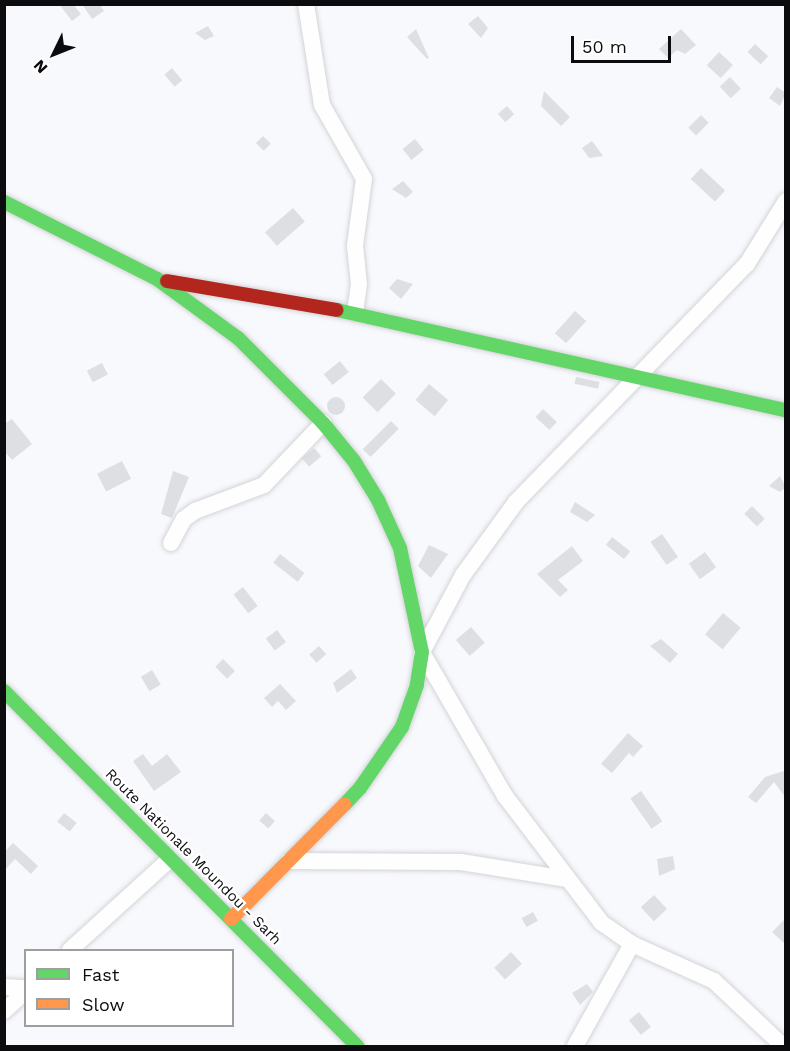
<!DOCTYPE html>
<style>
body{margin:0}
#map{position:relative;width:790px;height:1051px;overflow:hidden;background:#f8f9fd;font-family:"Work Sans",sans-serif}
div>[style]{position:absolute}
.building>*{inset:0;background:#dedfe3;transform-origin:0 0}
.round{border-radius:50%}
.roads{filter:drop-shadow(0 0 2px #d3d4d7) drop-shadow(0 0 2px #d3d4d7)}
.street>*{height:16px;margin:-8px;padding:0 8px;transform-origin:8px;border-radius:8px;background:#fefeff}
.fast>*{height:14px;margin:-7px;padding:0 7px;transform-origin:7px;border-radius:7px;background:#63d668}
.slow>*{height:14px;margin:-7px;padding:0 7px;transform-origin:7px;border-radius:7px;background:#ff974d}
.jam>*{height:14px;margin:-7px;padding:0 7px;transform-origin:7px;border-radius:7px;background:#b3261e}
span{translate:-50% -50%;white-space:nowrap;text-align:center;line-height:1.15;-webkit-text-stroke:4.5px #fff;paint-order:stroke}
.street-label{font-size:15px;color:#0c0c0f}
.frame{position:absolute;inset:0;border:6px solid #0c0c0f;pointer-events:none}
.legend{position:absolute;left:24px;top:949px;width:210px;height:78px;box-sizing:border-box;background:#fff;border:2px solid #9e9e9f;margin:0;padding:8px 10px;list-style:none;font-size:18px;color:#0c0c0f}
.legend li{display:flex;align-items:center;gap:12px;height:30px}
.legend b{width:30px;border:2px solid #9e9e9f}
.north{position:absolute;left:24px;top:24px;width:60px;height:60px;-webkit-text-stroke:4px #fff;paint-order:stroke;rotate:227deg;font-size:16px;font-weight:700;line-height:24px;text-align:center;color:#0c0c0f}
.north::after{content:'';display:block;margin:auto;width:21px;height:27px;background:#0c0c0f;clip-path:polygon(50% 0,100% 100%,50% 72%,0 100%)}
.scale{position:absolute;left:571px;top:36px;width:100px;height:27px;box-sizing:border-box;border:3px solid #0c0c0f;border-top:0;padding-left:8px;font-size:18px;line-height:21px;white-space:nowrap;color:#0c0c0f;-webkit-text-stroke:4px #fff;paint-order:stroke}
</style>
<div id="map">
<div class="building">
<i style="clip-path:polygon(59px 4px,73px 4px,81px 14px,72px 21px)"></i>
<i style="clip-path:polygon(82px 4px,99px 4px,104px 11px,92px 19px)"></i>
<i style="clip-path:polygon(478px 16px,488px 28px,481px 38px,468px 24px)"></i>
<i style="clip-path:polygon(208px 26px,214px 36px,205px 40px,195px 33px)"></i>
<i style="clip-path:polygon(416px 29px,429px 58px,427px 59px,407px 37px)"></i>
<i style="clip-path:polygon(681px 29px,696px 45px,685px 54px,677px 50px,668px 58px,659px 49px)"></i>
<i style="left:755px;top:44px;width:18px;height:11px;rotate:43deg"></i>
<i style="left:719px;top:52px;width:19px;height:18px;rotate:43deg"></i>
<i style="left:172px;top:68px;width:16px;height:10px;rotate:50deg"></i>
<i style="left:730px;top:77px;width:16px;height:14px;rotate:47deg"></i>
<i style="clip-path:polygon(777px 87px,786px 93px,780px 106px,769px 98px)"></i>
<i style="clip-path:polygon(544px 91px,570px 117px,561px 126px,541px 106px)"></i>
<i style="left:507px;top:106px;width:11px;height:12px;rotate:49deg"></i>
<i style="left:701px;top:115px;width:11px;height:18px;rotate:45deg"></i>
<i style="left:263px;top:136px;width:11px;height:10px;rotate:45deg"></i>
<i style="left:415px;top:139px;width:14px;height:16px;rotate:51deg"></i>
<i style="clip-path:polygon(592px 141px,603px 156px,589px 158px,582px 148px)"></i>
<i style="left:701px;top:168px;width:33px;height:15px;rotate:43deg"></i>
<i style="clip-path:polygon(403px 181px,413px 192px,406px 198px,392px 189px)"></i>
<i style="left:293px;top:208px;width:18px;height:37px;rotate:49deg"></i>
<i style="clip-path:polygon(397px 279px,413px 284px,401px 299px,389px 288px)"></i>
<i style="left:575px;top:311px;width:15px;height:30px;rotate:42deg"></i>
<i style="left:340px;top:361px;width:14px;height:21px;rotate:51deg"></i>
<i style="left:102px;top:363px;width:13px;height:17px;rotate:63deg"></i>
<i style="left:576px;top:377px;width:24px;height:7px;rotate:12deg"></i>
<i style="left:381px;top:379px;width:21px;height:26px;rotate:45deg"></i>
<i style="left:429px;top:384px;width:25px;height:21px;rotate:40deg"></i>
<i class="round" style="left:327px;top:397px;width:18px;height:18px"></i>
<i style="left:543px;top:409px;width:19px;height:11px;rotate:43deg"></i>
<i style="clip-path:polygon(12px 419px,32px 444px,12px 460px,4px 451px,4px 424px)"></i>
<i style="left:391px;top:421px;width:11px;height:40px;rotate:45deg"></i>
<i style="left:314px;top:448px;width:11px;height:16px;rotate:49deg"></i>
<i style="left:122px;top:461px;width:20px;height:28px;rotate:63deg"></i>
<i style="clip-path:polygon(173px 471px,189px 477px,172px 518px,161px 514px)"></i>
<i style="clip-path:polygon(780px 476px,786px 487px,780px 492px,769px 486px)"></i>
<i style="clip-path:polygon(575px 502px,595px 515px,587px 522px,570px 512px)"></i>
<i style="left:752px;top:506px;width:18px;height:11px;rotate:45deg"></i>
<i style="left:662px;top:534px;width:28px;height:14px;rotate:55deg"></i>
<i style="left:612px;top:537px;width:23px;height:10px;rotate:38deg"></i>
<i style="clip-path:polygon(429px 545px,448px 554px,431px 578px,418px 566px)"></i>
<i style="clip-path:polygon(572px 546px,583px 561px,558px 580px,568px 590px,560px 597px,537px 574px)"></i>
<i style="left:705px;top:552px;width:19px;height:20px;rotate:54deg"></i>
<i style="left:280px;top:554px;width:31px;height:11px;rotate:38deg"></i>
<i style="left:243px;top:587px;width:24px;height:12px;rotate:52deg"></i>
<i style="left:723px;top:613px;width:23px;height:28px;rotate:40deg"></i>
<i style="left:471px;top:627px;width:21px;height:20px;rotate:49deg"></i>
<i style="left:277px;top:630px;width:15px;height:14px;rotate:53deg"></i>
<i style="clip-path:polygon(661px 639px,678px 654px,670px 663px,650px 646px)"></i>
<i style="left:319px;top:646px;width:11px;height:13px;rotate:49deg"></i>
<i style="left:223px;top:659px;width:17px;height:11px;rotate:45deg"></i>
<i style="clip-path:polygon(351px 669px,357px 678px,337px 693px,333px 683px)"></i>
<i style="left:152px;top:670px;width:17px;height:13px;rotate:59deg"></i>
<i style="clip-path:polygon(280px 684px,296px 701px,286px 710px,278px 701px,272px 707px,264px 698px)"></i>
<i style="clip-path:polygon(628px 733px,643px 746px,633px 757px,629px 753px,612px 773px,601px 764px)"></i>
<i style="clip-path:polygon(143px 754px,152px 766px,167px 754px,181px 772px,154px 791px,133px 761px)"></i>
<i style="clip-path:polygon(784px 771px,786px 798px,774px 782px,756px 803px,748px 797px,765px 777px)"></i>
<i style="left:641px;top:791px;width:37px;height:13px;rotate:55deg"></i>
<i style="left:64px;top:813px;width:16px;height:11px;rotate:38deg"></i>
<i style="left:266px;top:813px;width:12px;height:10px;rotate:42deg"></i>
<i style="clip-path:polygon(13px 843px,38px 866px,31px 874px,15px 859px,4px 871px,4px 852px)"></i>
<i style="clip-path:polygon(673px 856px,675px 869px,659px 876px,657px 859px)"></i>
<i style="left:654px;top:895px;width:19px;height:18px;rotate:47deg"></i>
<i style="left:533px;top:912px;width:10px;height:13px;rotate:61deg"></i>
<i style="clip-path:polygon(786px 918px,786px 945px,772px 932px)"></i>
<i style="left:511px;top:952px;width:16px;height:23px;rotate:47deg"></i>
<i style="clip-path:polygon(587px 984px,593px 992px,580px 1005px,572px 993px)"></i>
<i style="left:639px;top:1012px;width:19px;height:13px;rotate:51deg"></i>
</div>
<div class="roads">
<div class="street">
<i style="left:306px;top:4px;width:102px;rotate:81deg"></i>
<i style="left:322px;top:105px;width:85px;rotate:60.4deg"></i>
<i style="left:364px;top:179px;width:68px;rotate:97.7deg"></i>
<i style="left:355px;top:246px;width:38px;rotate:84deg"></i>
<i style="left:359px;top:284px;width:29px;rotate:98deg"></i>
<i style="left:171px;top:543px;width:27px;rotate:-62deg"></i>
<i style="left:184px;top:519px;width:14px;rotate:-36deg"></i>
<i style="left:195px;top:511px;width:74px;rotate:-20.6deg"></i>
<i style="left:264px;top:485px;width:86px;rotate:-46.4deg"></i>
<i style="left:289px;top:861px;width:172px;rotate:0.3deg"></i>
<i style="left:461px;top:862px;width:106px;rotate:9.2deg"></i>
<i style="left:70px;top:950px;width:135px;rotate:-42.3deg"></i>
<i style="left:4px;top:987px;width:22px;rotate:3deg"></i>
<i style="left:4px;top:1011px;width:30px;rotate:-42deg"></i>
<i style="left:575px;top:1046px;width:117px;rotate:-60.8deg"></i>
<i style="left:783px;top:1046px;width:95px;rotate:-136.7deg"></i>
<i style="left:714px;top:981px;width:90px;rotate:-155.7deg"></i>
<i style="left:632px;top:944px;width:38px;rotate:-145deg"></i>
<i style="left:601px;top:922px;width:158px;rotate:-127.3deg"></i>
<i style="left:505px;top:796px;width:166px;rotate:-120deg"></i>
<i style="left:422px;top:652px;width:87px;rotate:-62deg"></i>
<i style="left:463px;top:575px;width:90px;rotate:-54deg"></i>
<i style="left:516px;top:502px;width:332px;rotate:-45.9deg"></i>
<i style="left:747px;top:264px;width:74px;rotate:-58.2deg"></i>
</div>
<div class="fast">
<i style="left:4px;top:202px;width:171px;rotate:26.7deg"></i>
<i style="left:157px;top:279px;width:100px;rotate:36.1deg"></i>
<i style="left:238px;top:338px;width:120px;rotate:45deg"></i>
<i style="left:323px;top:423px;width:49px;rotate:50.8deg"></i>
<i style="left:354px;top:461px;width:46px;rotate:58.4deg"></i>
<i style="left:378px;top:500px;width:53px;rotate:65.4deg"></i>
<i style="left:400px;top:548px;width:106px;rotate:78.1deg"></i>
<i style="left:422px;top:652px;width:33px;rotate:99deg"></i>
<i style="left:417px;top:685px;width:45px;rotate:109.7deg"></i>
<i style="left:402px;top:727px;width:74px;rotate:124.5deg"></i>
<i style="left:360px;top:788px;width:23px;rotate:133deg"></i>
<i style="left:337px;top:310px;width:460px;rotate:12.6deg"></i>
<i style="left:4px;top:691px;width:501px;rotate:45.16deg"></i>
</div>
<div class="slow">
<i style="left:231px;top:919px;width:161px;rotate:-45.3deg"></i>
</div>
<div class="jam">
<i style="left:167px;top:281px;width:172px;rotate:9.7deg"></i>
</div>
</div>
<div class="street-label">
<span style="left:193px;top:857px;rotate:45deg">Route Nationale Moundou - Sarh</span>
</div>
<div class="frame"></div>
<ul class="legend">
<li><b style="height:8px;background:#63d668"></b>Fast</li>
<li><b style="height:8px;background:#ff974d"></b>Slow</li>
</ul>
<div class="north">N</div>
<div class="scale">50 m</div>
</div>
